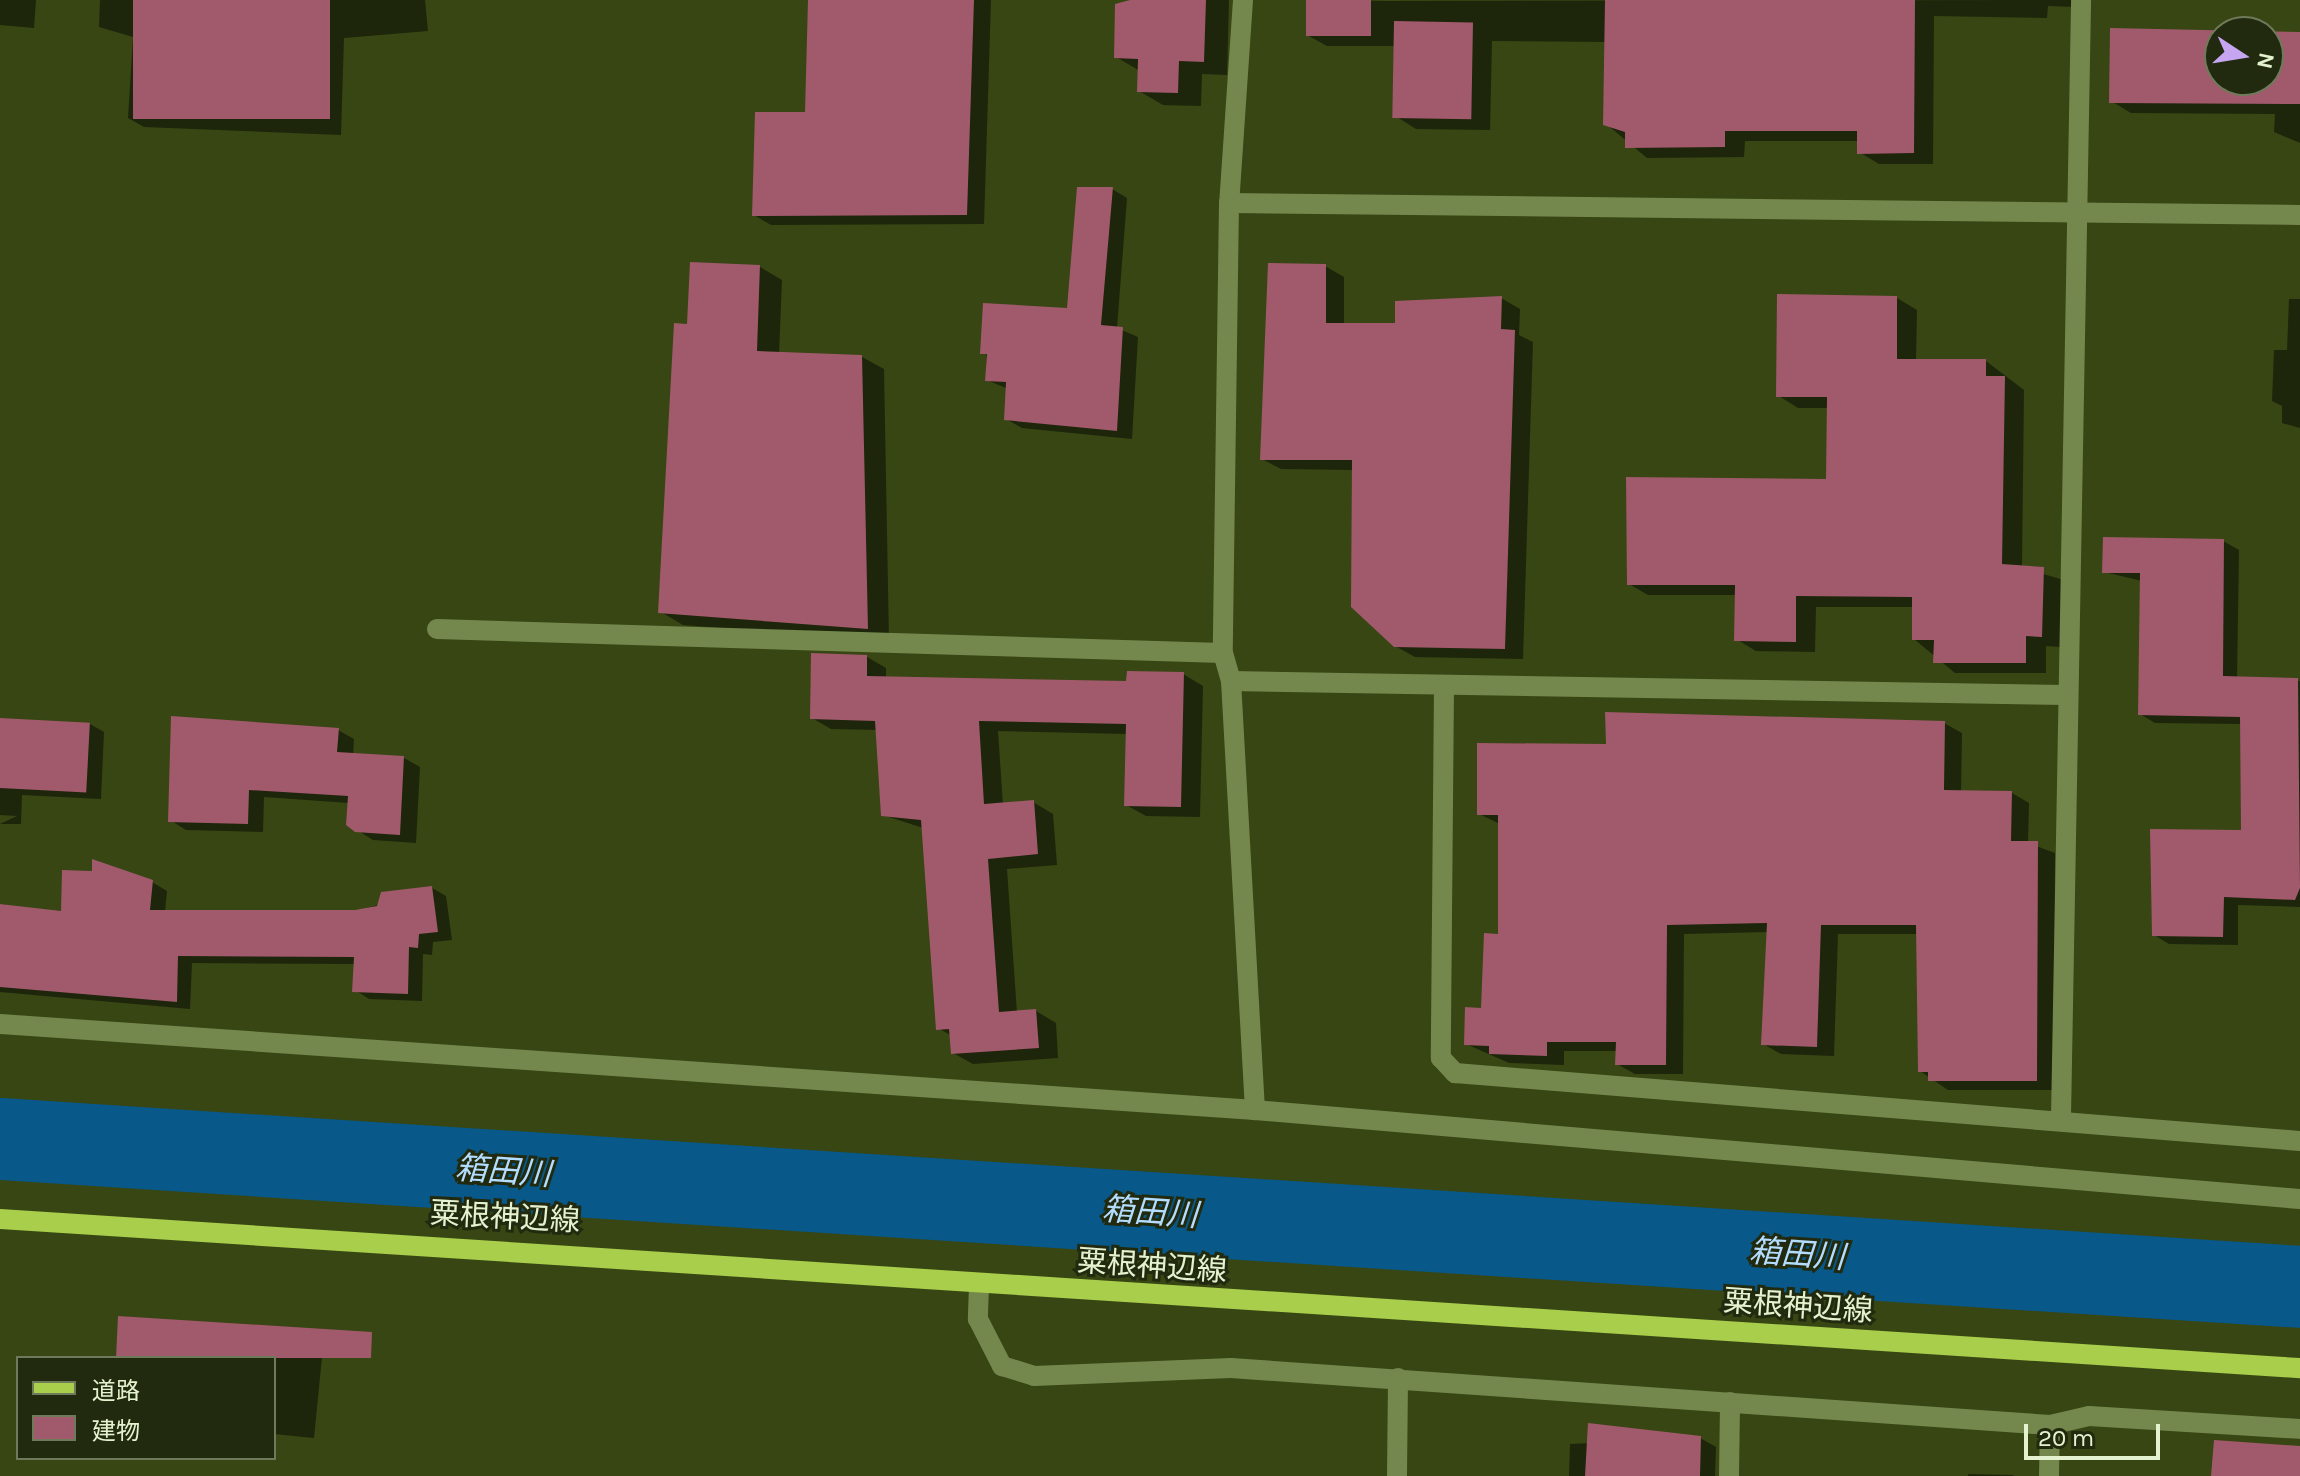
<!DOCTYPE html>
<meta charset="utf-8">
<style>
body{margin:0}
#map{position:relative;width:2300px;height:1476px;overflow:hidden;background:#374613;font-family:Karla,"Noto Sans JP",sans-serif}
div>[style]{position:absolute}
.shadow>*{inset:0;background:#0007}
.river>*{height:82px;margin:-41px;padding:0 41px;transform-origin:41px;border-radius:41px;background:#085889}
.building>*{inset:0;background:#a1596c;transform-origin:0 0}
.minor>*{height:20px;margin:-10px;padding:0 10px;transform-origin:10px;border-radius:10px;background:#74884d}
.major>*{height:20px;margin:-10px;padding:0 10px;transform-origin:10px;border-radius:10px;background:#a8ce4b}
span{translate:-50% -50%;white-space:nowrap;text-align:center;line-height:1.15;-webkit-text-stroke:6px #212a0e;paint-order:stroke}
.street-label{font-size:30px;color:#e5f2cf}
.water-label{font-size:32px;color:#b3dcfe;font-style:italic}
.legend{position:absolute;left:16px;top:1356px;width:260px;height:104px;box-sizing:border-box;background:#212a0e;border:2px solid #6f7a5b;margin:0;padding:10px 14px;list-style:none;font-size:24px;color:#e5f2cf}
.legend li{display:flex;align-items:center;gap:16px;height:40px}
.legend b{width:40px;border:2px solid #6f7a5b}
.north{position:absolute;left:2204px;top:16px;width:80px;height:80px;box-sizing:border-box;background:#212a0e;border:2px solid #6f7a5b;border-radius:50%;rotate:102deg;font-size:22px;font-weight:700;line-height:32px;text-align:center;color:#e5f2cf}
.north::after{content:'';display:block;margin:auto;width:28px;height:36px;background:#c6a6f0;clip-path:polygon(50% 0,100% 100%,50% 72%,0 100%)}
.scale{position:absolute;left:2024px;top:1424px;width:136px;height:36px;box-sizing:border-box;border:4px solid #e5f2cf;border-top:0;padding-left:10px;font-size:24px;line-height:28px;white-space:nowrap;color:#e5f2cf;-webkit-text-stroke:6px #212a0e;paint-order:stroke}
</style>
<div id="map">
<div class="shadow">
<i style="clip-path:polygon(0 0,36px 0,34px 28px,0 25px)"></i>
<i style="clip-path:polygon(100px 0,425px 0,428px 31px,344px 38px,341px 135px,144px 127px,128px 118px,133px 37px,99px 27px)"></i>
<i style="clip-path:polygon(810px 0,991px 0,984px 224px,771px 225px,754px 215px,807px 114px)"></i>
<i style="clip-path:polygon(1132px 0,1229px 0,1227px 75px,1202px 74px,1201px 106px,1163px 105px,1139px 91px,1140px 71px,1116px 57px)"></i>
<i style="clip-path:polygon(1308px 0,1385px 1px,2075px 0,2075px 7px,2048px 6px,2047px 18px,1934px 16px,1933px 164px,1879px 164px,1859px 152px,1859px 141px,1745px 141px,1744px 157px,1647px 158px,1605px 123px,1607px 42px,1492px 41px,1490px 130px,1416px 129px,1397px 117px,1396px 46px,1327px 46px,1307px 35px)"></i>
<i style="clip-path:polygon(2220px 33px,2220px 80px,2268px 80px,2268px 34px,2300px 35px,2300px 143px,2274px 132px,2275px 114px,2131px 113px,2111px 101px)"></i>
<i style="clip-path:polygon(1112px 189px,1127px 198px,1117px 328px,1138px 337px,1132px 439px,1022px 428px,1006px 419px,1008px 389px,987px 380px,985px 305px,1068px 310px)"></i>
<i style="clip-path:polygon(1325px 266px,1344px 277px,1344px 325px,1397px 325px,1501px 298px,1520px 309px,1519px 335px,1533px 342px,1523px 659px,1415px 657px,1395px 646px,1354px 470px,1281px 469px,1262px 459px)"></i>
<i style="clip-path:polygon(760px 267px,782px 280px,779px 354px,862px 357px,884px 369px,889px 641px,683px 625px,661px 612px,689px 326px)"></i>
<i style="clip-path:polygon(1897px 298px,1917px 310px,1916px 361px,1986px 361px,2024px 390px,2022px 568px,2064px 580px,2061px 647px,2046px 646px,2046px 673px,1955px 673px,1914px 639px,1914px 607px,1816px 607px,1815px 652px,1756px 651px,1736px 639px,1737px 595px,1648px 595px,1629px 584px,1828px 481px,1829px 408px,1798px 408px,1779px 396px)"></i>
<i style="clip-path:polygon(2289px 299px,2300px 299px,2300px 428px,2282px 423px,2282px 406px,2272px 401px,2274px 350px,2287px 350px)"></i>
<i style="clip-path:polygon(2223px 541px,2239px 550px,2237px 678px,2300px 681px,2300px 907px,2238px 905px,2238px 945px,2169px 944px,2154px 935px,2243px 832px,2242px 724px,2155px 723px,2140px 714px,2142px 581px,2104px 572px)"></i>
<i style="clip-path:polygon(867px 657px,886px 668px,886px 678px,1128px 683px,1183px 674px,1203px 686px,1200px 817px,1146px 816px,1126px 805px,1127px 734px,998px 731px,1003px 805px,1033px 802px,1053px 814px,1057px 865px,1007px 869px,1017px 1013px,1036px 1011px,1056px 1023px,1058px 1058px,973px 1064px,953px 1053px,952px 1036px,938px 1028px,923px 828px,883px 815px,878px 730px,831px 729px,812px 718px)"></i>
<i style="clip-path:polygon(0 720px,90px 724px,104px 732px,101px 799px,22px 795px,21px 824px,0 824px,17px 816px,0 815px)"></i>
<i style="clip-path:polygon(1944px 723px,1962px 733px,1961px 792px,2012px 793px,2029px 803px,2028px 843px,2055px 853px,2054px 1090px,1948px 1090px,1920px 1071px,1918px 934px,1838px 934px,1834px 1056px,1781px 1054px,1763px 1044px,1769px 932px,1684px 934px,1683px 1074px,1635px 1074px,1617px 1064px,1617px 1051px,1564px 1051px,1564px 1065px,1509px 1063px,1466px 1044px,1483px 1010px,1500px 936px,1500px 824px,1479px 814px,1608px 746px)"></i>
<i style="clip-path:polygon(338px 730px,354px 739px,353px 755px,404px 758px,420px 767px,416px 843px,373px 840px,357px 830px,349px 803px,264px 797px,263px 832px,186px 830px,170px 820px)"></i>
<i style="clip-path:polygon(152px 882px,167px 891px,165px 912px,355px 912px,432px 888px,446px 896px,452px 940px,433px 942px,432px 955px,423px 954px,422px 1001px,369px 999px,355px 990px,355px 964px,192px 963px,190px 1009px,0 992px,0 904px,63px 913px)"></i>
<i style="clip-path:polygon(324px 1337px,314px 1438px,274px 1434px,274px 1358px,118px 1358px)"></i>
<i style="clip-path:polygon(1700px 1438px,1716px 1447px,1715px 1476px,1569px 1476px,1570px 1444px)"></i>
<i style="clip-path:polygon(1968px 1474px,2012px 1475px,2014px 1476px,1968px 1476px)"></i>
</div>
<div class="river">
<i style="left:0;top:1139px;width:2305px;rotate:3.68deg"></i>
</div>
<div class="building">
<i style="left:133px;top:0;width:197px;height:119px"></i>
<i style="clip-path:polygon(808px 0,974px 0,967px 215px,752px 216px,755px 112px,805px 112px)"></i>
<i style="clip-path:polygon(1130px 0,1206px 0,1204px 62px,1179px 61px,1178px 93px,1137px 92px,1138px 59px,1114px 58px,1115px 4px)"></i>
<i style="left:1306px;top:0;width:65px;height:36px"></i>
<i style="clip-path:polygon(1605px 0,1915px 0,1914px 153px,1857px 154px,1857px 131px,1725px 131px,1725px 147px,1625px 148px,1625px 132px,1603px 125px)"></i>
<i style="left:1394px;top:21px;width:79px;height:97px;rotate:1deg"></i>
<i style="clip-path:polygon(evenodd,2110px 28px,2300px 32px,2300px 104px,2109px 103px,2110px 28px,2220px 32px,2268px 32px,2268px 80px,2220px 80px,2220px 32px)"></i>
<i style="clip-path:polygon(1077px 187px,1113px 187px,1101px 325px,1123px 327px,1117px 431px,1004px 420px,1006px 382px,985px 381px,987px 354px,980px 354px,983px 303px,1067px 308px)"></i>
<i style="clip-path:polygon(690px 262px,760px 265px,757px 351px,862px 355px,868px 629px,658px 613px,674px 323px,687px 324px)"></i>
<i style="clip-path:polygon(1268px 263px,1326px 264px,1326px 323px,1395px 323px,1395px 301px,1502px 296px,1501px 329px,1515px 330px,1505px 649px,1394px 647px,1351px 607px,1352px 460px,1260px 460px)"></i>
<i style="clip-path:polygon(1777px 294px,1897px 296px,1897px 359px,1986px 359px,1986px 376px,2005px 376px,2002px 564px,2044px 567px,2042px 637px,2026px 636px,2026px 663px,1933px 663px,1934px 640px,1912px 640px,1912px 597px,1796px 596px,1796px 642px,1734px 641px,1735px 585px,1627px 585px,1626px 477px,1826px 479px,1827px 397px,1776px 397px)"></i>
<i style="clip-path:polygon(2103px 537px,2224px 539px,2223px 676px,2298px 678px,2300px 888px,2295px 900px,2224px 897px,2223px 937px,2152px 936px,2150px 829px,2241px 830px,2240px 717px,2138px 715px,2140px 573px,2102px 573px)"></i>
<i style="clip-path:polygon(811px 653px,867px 655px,867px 676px,1126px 681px,1127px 671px,1184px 672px,1181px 807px,1124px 806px,1126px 724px,979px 721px,984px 804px,1034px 800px,1038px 854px,988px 859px,999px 1012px,1036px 1009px,1039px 1048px,951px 1054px,949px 1029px,936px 1030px,921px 820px,881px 816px,875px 721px,810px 719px)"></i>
<i style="clip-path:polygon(1605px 712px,1945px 721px,1944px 790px,2012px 791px,2011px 841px,2038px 841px,2037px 1081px,1928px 1081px,1928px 1072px,1918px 1072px,1916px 925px,1821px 925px,1817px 1047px,1761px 1045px,1767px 923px,1667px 925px,1666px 1065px,1615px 1065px,1616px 1042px,1547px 1042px,1547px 1056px,1489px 1054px,1489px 1046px,1464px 1045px,1465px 1007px,1481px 1008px,1484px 933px,1498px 934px,1498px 815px,1477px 815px,1477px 743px,1606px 744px)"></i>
<i style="clip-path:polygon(171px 716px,339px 728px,337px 752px,404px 756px,400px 835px,355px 832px,346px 825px,348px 796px,249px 790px,248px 824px,168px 822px)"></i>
<i style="left:0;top:718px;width:90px;height:70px;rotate:3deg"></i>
<i style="clip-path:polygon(92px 859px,153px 880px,150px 910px,355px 910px,377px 906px,381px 892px,432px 886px,438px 932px,419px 934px,418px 948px,409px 947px,408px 994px,352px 992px,354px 957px,178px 956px,177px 1002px,0 987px,0 904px,61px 911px,62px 870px,92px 871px)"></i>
<i style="clip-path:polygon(118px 1316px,372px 1332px,371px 1358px,116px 1358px)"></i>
<i style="clip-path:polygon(1588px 1423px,1701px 1436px,1700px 1476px,1585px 1476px)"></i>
<i style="clip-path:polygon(2214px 1440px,2300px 1446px,2300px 1476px,2211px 1476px)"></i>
</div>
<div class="minor">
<i style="left:1243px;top:0;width:203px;rotate:93.9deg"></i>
<i style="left:1229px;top:203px;width:450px;rotate:90.8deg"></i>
<i style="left:1223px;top:653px;width:29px;rotate:74deg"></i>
<i style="left:1231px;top:681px;width:430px;rotate:86.8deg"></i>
<i style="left:1229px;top:203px;width:1071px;rotate:0.64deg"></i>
<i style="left:437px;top:629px;width:786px;rotate:1.75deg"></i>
<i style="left:1231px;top:681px;width:836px;rotate:0.96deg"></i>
<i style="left:1444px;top:686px;width:372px;rotate:90.5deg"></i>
<i style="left:1441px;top:1058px;width:21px;rotate:47deg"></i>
<i style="left:1455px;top:1073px;width:848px;rotate:4.6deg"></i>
<i style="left:0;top:1024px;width:1258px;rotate:3.92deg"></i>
<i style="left:1255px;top:1110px;width:1049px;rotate:4.87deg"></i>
<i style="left:2061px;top:1117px;width:1117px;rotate:-88.97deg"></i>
<i style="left:979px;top:1285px;width:34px;rotate:92deg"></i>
<i style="left:978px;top:1319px;width:53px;rotate:62.9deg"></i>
<i style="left:1002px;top:1366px;width:34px;rotate:17deg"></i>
<i style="left:1034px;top:1376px;width:197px;rotate:-2.3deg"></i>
<i style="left:1231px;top:1368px;width:821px;rotate:3.98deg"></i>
<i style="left:2050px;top:1425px;width:40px;rotate:-13deg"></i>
<i style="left:2089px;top:1416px;width:211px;rotate:3.5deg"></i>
<i style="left:1397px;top:1476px;width:98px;rotate:-89.4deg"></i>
<i style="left:1729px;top:1476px;width:74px;rotate:-89.2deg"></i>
<i style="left:2049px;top:1476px;width:51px;rotate:-88.9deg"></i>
</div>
<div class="major">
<i style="left:0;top:1219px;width:2305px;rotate:3.71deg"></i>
</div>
<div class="street-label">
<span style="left:505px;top:1217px;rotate:3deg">粟根神辺線</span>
<span style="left:1152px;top:1266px;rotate:4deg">粟根神辺線</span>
<span style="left:1798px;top:1306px;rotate:4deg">粟根神辺線</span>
</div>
<div class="water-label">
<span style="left:503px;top:1172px;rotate:4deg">箱田川</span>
<span style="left:1150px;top:1213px;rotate:4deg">箱田川</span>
<span style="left:1797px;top:1255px;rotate:4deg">箱田川</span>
</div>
<ul class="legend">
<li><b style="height:10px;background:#a8ce4b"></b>道路</li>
<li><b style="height:22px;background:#a1596c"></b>建物</li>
</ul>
<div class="north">N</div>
<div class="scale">20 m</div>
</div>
